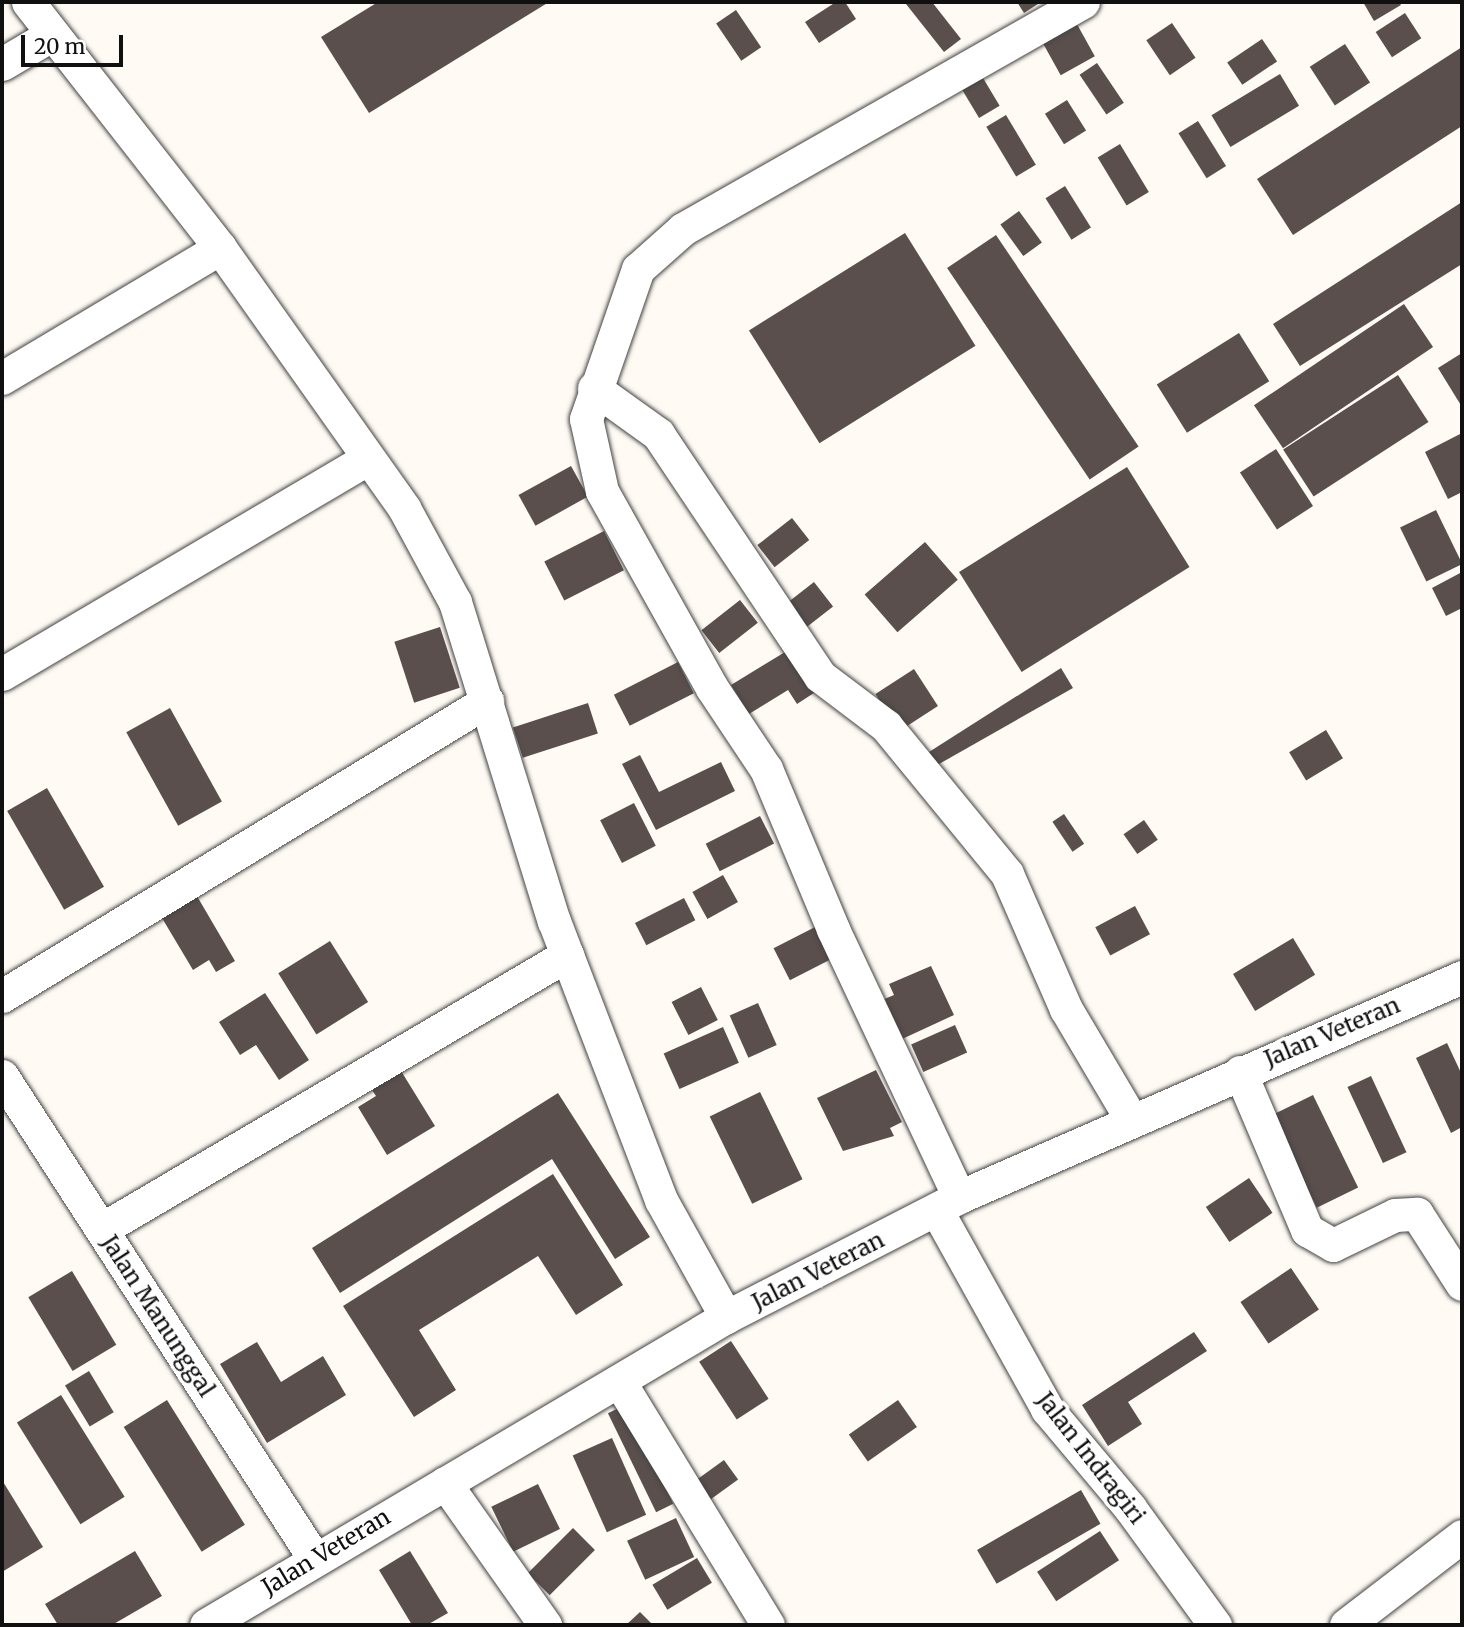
<!DOCTYPE html>
<style>
body{margin:0}
#map{position:relative;width:1464px;height:1627px;overflow:hidden;background:#fffbf4;font-family:Merriweather,serif}
div>[style]{position:absolute}
.building>*{inset:0;background:#5a4f4c;transform-origin:0 0}
.roads{filter:drop-shadow(0 0 2px #434343) drop-shadow(0 0 2px #434343)}
.minor>*{height:33px;margin:-16.5px;padding:0 16.5px;transform-origin:16.5px;border-radius:16.5px;background:#fff}
span{translate:-50% -50%;white-space:nowrap;text-align:center;line-height:1.15;-webkit-text-stroke:7px #fff;paint-order:stroke}
.street-label{font-size:23px;color:#101010}
.frame{position:absolute;inset:0;border:4px solid #101010;pointer-events:none}
.scale{position:absolute;left:21px;top:35px;width:102px;height:32px;box-sizing:border-box;border:4px solid #101010;border-top:0;padding-left:9px;font-size:21px;line-height:24px;white-space:nowrap;color:#101010;-webkit-text-stroke:5px #fff;paint-order:stroke}
</style>
<div id="map">
<div class="building">
<i style="clip-path:polygon(378px 2px,549px 2px,369px 113px,321px 37px)"></i>
<i style="clip-path:polygon(836px 2px,845px 2px,856px 19px,819px 43px,805px 22px)"></i>
<i style="clip-path:polygon(932px 2px,961px 39px,944px 52px,906px 4px)"></i>
<i style="clip-path:polygon(1017px 2px,1041px 2px,1024px 13px)"></i>
<i style="clip-path:polygon(1363px 2px,1399px 2px,1401px 5px,1374px 21px)"></i>
<i style="left:736px;top:10px;width:45px;height:24px;rotate:56deg"></i>
<i style="left:1405px;top:13px;width:30px;height:35px;rotate:57deg"></i>
<i style="left:1073px;top:17px;width:45px;height:39px;rotate:61deg"></i>
<i style="left:1172px;top:23px;width:42px;height:31px;rotate:56deg"></i>
<i style="left:1262px;top:39px;width:27px;height:42px;rotate:56deg"></i>
<i style="left:1345px;top:44px;width:46px;height:42px;rotate:57deg"></i>
<i style="clip-path:polygon(1462px 47px,1462px 126px,1293px 235px,1257px 179px)"></i>
<i style="left:1097px;top:63px;width:48px;height:21px;rotate:56deg"></i>
<i style="left:977px;top:68px;width:44px;height:24px;rotate:59deg"></i>
<i style="left:1280px;top:74px;width:37px;height:80px;rotate:59deg"></i>
<i style="left:1067px;top:100px;width:36px;height:26px;rotate:58deg"></i>
<i style="left:1006px;top:115px;width:58px;height:23px;rotate:59deg"></i>
<i style="left:1198px;top:121px;width:53px;height:23px;rotate:58deg"></i>
<i style="left:1120px;top:144px;width:56px;height:26px;rotate:59deg"></i>
<i style="left:1065px;top:186px;width:49px;height:23px;rotate:58deg"></i>
<i style="clip-path:polygon(1462px 202px,1462px 264px,1300px 366px,1273px 324px)"></i>
<i style="left:1019px;top:211px;width:39px;height:23px;rotate:54deg"></i>
<i style="left:905px;top:233px;width:133px;height:184px;rotate:58deg"></i>
<i style="left:996px;top:235px;width:255px;height:59px;rotate:56deg"></i>
<i style="left:1404px;top:304px;width:52px;height:181px;rotate:56deg"></i>
<i style="left:1239px;top:333px;width:57px;height:97px;rotate:58deg"></i>
<i style="clip-path:polygon(1462px 353px,1462px 407px,1438px 368px)"></i>
<i style="left:1398px;top:375px;width:56px;height:137px;rotate:57deg"></i>
<i style="clip-path:polygon(1462px 433px,1462px 492px,1448px 499px,1425px 452px)"></i>
<i style="left:1276px;top:449px;width:68px;height:43px;rotate:57deg"></i>
<i style="left:571px;top:466px;width:35px;height:60px;rotate:61deg"></i>
<i style="left:1127px;top:467px;width:118px;height:198px;rotate:58deg"></i>
<i style="left:1436px;top:510px;width:60px;height:40px;rotate:64deg"></i>
<i style="left:792px;top:518px;width:28px;height:44px;rotate:52deg"></i>
<i style="left:604px;top:531px;width:44px;height:67px;rotate:63deg"></i>
<i style="left:925px;top:542px;width:50px;height:80px;rotate:49deg"></i>
<i style="clip-path:polygon(1462px 572px,1462px 608px,1446px 616px,1432px 588px)"></i>
<i style="left:814px;top:582px;width:31px;height:48px;rotate:52deg"></i>
<i style="left:740px;top:600px;width:29px;height:49px;rotate:52deg"></i>
<i style="left:440px;top:627px;width:64px;height:48px;rotate:72deg"></i>
<i style="clip-path:polygon(790px 649px,817px 691px,797px 704px,788px 690px,749px 714px,731px 685px)"></i>
<i style="left:678px;top:662px;width:35px;height:72px;rotate:63deg"></i>
<i style="clip-path:polygon(1061px 668px,1073px 688px,925px 772px,918px 759px)"></i>
<i style="left:914px;top:669px;width:44px;height:46px;rotate:57deg"></i>
<i style="left:588px;top:703px;width:32px;height:79px;rotate:72deg"></i>
<i style="left:170px;top:708px;width:107px;height:50px;rotate:61deg"></i>
<i style="left:1326px;top:730px;width:33px;height:43px;rotate:59deg"></i>
<i style="clip-path:polygon(640px 755px,659px 792px,721px 762px,735px 791px,656px 830px,622px 764px)"></i>
<i style="left:47px;top:788px;width:114px;height:46px;rotate:60deg"></i>
<i style="left:634px;top:803px;width:48px;height:38px;rotate:63deg"></i>
<i style="left:1064px;top:814px;width:36px;height:14px;rotate:56deg"></i>
<i style="left:760px;top:816px;width:31px;height:61px;rotate:63deg"></i>
<i style="left:1144px;top:820px;width:24px;height:25px;rotate:55deg"></i>
<i style="left:723px;top:875px;width:31px;height:35px;rotate:61deg"></i>
<i style="clip-path:polygon(194px 891px,235px 961px,216px 972px,209px 960px,193px 970px,159px 913px)"></i>
<i style="left:684px;top:898px;width:25px;height:55px;rotate:63deg"></i>
<i style="left:1135px;top:906px;width:32px;height:45px;rotate:62deg"></i>
<i style="left:819px;top:925px;width:36px;height:51px;rotate:63deg"></i>
<i style="left:1293px;top:938px;width:43px;height:70px;rotate:59deg"></i>
<i style="left:330px;top:941px;width:72px;height:61px;rotate:58deg"></i>
<i style="clip-path:polygon(931px 966px,954px 1015px,900px 1040px,882px 1000px,894px 995px,889px 984px)"></i>
<i style="left:701px;top:987px;width:37px;height:33px;rotate:63deg"></i>
<i style="clip-path:polygon(265px 993px,309px 1060px,279px 1080px,256px 1045px,240px 1055px,219px 1022px)"></i>
<i style="left:758px;top:1003px;width:46px;height:31px;rotate:66deg"></i>
<i style="left:955px;top:1025px;width:30px;height:48px;rotate:66deg"></i>
<i style="left:723px;top:1027px;width:39px;height:65px;rotate:66deg"></i>
<i style="clip-path:polygon(1447px 1043px,1462px 1075px,1462px 1127px,1451px 1133px,1416px 1058px)"></i>
<i style="clip-path:polygon(398px 1066px,435px 1126px,387px 1155px,358px 1107px,376px 1096px,368px 1084px)"></i>
<i style="clip-path:polygon(876px 1070px,902px 1122px,890px 1128px,894px 1136px,843px 1151px,817px 1098px)"></i>
<i style="left:1371px;top:1076px;width:84px;height:26px;rotate:65deg"></i>
<i style="left:760px;top:1092px;width:97px;height:56px;rotate:64deg"></i>
<i style="clip-path:polygon(558px 1093px,650px 1237px,615px 1259px,552px 1159px,340px 1293px,312px 1248px)"></i>
<i style="left:1313px;top:1095px;width:103px;height:46px;rotate:64deg"></i>
<i style="clip-path:polygon(553px 1174px,623px 1285px,576px 1315px,538px 1256px,419px 1330px,456px 1390px,414px 1417px,343px 1306px)"></i>
<i style="left:1249px;top:1178px;width:42px;height:52px;rotate:56deg"></i>
<i style="left:1291px;top:1268px;width:50px;height:61px;rotate:56deg"></i>
<i style="left:72px;top:1271px;width:86px;height:51px;rotate:59deg"></i>
<i style="clip-path:polygon(1194px 1332px,1207px 1351px,1128px 1402px,1142px 1424px,1108px 1446px,1082px 1405px)"></i>
<i style="left:731px;top:1341px;width:69px;height:38px;rotate:57deg"></i>
<i style="clip-path:polygon(257px 1342px,281px 1382px,323px 1356px,346px 1395px,267px 1443px,220px 1364px)"></i>
<i style="left:89px;top:1371px;width:48px;height:28px;rotate:59deg"></i>
<i style="left:61px;top:1395px;width:120px;height:52px;rotate:58deg"></i>
<i style="left:167px;top:1400px;width:147px;height:51px;rotate:58deg"></i>
<i style="left:898px;top:1400px;width:33px;height:60px;rotate:55deg"></i>
<i style="left:625px;top:1405px;width:110px;height:19px;rotate:64deg"></i>
<i style="left:612px;top:1438px;width:84px;height:43px;rotate:66deg"></i>
<i style="left:724px;top:1460px;width:24px;height:44px;rotate:54deg"></i>
<i style="clip-path:polygon(2px 1480px,43px 1547px,2px 1572px)"></i>
<i style="left:538px;top:1484px;width:50px;height:52px;rotate:64deg"></i>
<i style="left:1081px;top:1490px;width:39px;height:120px;rotate:60deg"></i>
<i style="left:676px;top:1518px;width:43px;height:54px;rotate:65deg"></i>
<i style="left:573px;top:1528px;width:31px;height:64px;rotate:45deg"></i>
<i style="left:1100px;top:1531px;width:35px;height:75px;rotate:57deg"></i>
<i style="clip-path:polygon(135px 1551px,162px 1596px,112px 1625px,58px 1625px,45px 1604px)"></i>
<i style="clip-path:polygon(410px 1551px,448px 1613px,427px 1625px,412px 1625px,379px 1570px)"></i>
<i style="left:697px;top:1558px;width:29px;height:52px;rotate:59deg"></i>
<i style="clip-path:polygon(640px 1612px,653px 1625px,626px 1625px)"></i>
</div>
<div class="roads">
<div class="minor">
<i style="left:28px;top:2px;width:312px;rotate:52deg"></i>
<i style="left:220px;top:248px;width:319px;rotate:54.7deg"></i>
<i style="left:404px;top:508px;width:107px;rotate:61.5deg"></i>
<i style="left:455px;top:602px;width:334px;rotate:72.8deg"></i>
<i style="left:554px;top:921px;width:299px;rotate:69deg"></i>
<i style="left:661px;top:1200px;width:134px;rotate:60.9deg"></i>
<i style="left:2px;top:64px;width:57px;rotate:-30.6deg"></i>
<i style="left:2px;top:378px;width:254px;rotate:-30.8deg"></i>
<i style="left:594px;top:388px;width:79px;rotate:35.7deg"></i>
<i style="left:658px;top:434px;width:291px;rotate:56.2deg"></i>
<i style="left:820px;top:676px;width:83px;rotate:37.1deg"></i>
<i style="left:886px;top:726px;width:191px;rotate:50.7deg"></i>
<i style="left:1007px;top:874px;width:147px;rotate:66.4deg"></i>
<i style="left:1066px;top:1009px;width:128px;rotate:59.4deg"></i>
<i style="left:2px;top:674px;width:424px;rotate:-30.5deg"></i>
<i style="left:2px;top:996px;width:568px;rotate:-31.31deg"></i>
<i style="left:1240px;top:1072px;width:172px;rotate:67deg"></i>
<i style="left:1307px;top:1230px;width:30px;rotate:30deg"></i>
<i style="left:1333px;top:1245px;width:69px;rotate:-25.8deg"></i>
<i style="left:1395px;top:1215px;width:22px;rotate:-3deg"></i>
<i style="left:1417px;top:1214px;width:83px;rotate:57.3deg"></i>
<i style="left:2px;top:1076px;width:574px;rotate:57.08deg"></i>
<i style="left:959px;top:1197px;width:296px;rotate:-115.2deg"></i>
<i style="left:833px;top:929px;width:173px;rotate:-112.7deg"></i>
<i style="left:766px;top:769px;width:97px;rotate:-123.7deg"></i>
<i style="left:712px;top:688px;width:226px;rotate:-119.2deg"></i>
<i style="left:602px;top:491px;width:74px;rotate:-102.5deg"></i>
<i style="left:586px;top:419px;width:159px;rotate:-70.9deg"></i>
<i style="left:638px;top:269px;width:60px;rotate:-41.6deg"></i>
<i style="left:683px;top:229px;width:460px;rotate:-29.6deg"></i>
<i style="left:937px;top:1211px;width:227px;rotate:60.9deg"></i>
<i style="left:1047px;top:1409px;width:129px;rotate:50deg"></i>
<i style="left:1130px;top:1508px;width:145px;rotate:54deg"></i>
<i style="left:102px;top:1229px;width:540px;rotate:-30.51deg"></i>
<i style="left:619px;top:1381px;width:286px;rotate:58.6deg"></i>
<i style="left:445px;top:1483px;width:174px;rotate:54.8deg"></i>
<i style="left:206px;top:1625px;width:604px;rotate:-30.64deg"></i>
<i style="left:726px;top:1317px;width:262px;rotate:-27.2deg"></i>
<i style="left:959px;top:1197px;width:549px;rotate:-23.62deg"></i>
<i style="left:1346px;top:1625px;width:146px;rotate:-37.5deg"></i>
</div>
</div>
<div class="street-label">
<span style="left:1332px;top:1032px;rotate:-23deg">Jalan Veteran</span>
<span style="left:818px;top:1271px;rotate:-27deg">Jalan Veteran</span>
<span style="left:158px;top:1316px;rotate:57deg">Jalan Manunggal</span>
<span style="left:1091px;top:1458px;rotate:52deg">Jalan Indragiri</span>
<span style="left:326px;top:1552px;rotate:-31deg">Jalan Veteran</span>
</div>
<div class="frame"></div>
<div class="scale">20 m</div>
</div>
